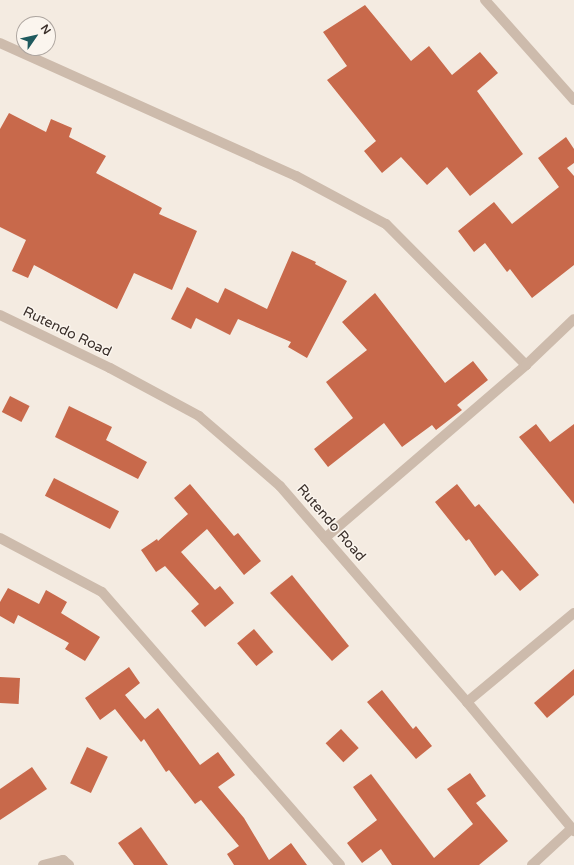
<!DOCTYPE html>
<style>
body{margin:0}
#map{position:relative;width:574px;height:865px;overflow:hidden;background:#f4ebe1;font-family:"Varela Round",sans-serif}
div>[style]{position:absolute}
.building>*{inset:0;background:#c8694b;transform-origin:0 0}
.minor>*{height:10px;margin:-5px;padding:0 5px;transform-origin:5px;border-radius:5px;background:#cdbbac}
span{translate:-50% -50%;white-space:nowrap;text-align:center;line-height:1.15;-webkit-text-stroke:3px #fbf5ee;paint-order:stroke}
.street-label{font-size:14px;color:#3b302b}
.north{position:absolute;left:16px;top:16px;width:40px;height:40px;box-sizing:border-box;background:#fbf5ee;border:1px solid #aea6a0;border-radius:50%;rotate:56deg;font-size:11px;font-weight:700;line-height:16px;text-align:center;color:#3b302b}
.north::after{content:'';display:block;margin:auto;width:14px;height:18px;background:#1f5a5e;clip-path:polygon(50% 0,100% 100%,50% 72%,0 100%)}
</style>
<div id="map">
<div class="building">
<i style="clip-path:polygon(365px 5px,411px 61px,429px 46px,452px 75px,480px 52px,498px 73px,477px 91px,523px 154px,470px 196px,447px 167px,427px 185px,401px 157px,382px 173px,364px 151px,376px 141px,327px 80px,347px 66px,323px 32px)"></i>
<i style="clip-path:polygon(9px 113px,46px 132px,51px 119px,72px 128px,69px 137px,106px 156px,96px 173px,162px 208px,159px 214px,197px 231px,172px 290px,134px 273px,117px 309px,34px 265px,28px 278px,12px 271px,26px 240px,0 227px,0 129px)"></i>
<i style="clip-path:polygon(566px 137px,574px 149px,574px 163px,567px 168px,574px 176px,574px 265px,532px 298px,510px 269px,507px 272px,485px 243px,474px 252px,458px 231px,494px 202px,512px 224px,559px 187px,538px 158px)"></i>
<i style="clip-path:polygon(292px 251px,316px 262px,315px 264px,347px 281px,307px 358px,288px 347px,291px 342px,238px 319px,230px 335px,196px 318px,191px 329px,171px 319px,187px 287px,218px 303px,225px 288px,267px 309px)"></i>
<i style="clip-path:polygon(375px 293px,445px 383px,473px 361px,488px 380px,457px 405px,462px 410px,436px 430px,432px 425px,402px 447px,384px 423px,328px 467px,314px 449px,353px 418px,326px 382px,367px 350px,342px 322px)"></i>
<i style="left:10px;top:396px;width:22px;height:18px;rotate:27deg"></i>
<i style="clip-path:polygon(69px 406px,112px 427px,106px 440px,147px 462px,138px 479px,55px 437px)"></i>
<i style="clip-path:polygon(536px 424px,550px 442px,574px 424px,574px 504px,519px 437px)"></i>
<i style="left:54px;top:478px;width:73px;height:20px;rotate:27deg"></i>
<i style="clip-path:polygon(190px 484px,234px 536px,238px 533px,261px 561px,244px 575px,207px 529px,181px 552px,215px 590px,220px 586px,234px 603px,205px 627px,191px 611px,199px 604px,165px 566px,156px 572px,141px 550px,157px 539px,158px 541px,188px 514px,174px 498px)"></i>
<i style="clip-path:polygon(457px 484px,475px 507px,479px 504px,539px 575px,520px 591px,502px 570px,495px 576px,469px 539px,466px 541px,435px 502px)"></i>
<i style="clip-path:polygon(292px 575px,349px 646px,332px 661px,270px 593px)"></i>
<i style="clip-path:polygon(8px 588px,39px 604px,46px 590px,67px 602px,61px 613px,100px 637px,85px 661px,65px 649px,69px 643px,18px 615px,14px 624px,0 616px,0 602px)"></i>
<i style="left:254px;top:629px;width:30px;height:22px;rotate:50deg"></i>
<i style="clip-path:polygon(129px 667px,140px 683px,125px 695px,145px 719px,158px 708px,200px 765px,218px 752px,235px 775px,218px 787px,244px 818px,269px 860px,291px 843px,307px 865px,234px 865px,227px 854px,239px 846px,201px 800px,195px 804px,169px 770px,166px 772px,144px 739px,141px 742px,115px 709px,100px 720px,85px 698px)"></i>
<i style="clip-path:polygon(574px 669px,574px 695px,547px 718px,534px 703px)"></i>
<i style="left:0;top:677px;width:20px;height:26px;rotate:3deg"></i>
<i style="clip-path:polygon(382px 690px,413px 729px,416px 726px,432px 746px,416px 759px,367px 702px)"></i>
<i style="left:341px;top:729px;width:26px;height:21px;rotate:47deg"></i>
<i style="left:87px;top:747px;width:23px;height:40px;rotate:25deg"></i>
<i style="clip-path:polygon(32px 767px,47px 789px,0 820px,0 789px)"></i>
<i style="clip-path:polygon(470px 773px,486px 796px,476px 803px,508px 841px,479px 865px,392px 865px,381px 849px,362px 863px,347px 843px,377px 820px,353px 787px,371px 774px,434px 858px,473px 824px,447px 789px)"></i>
<i style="clip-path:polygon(141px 827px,168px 865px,134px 865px,118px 843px)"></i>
</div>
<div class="minor">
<i style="left:485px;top:0;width:134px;rotate:48.3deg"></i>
<i style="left:0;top:43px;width:325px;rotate:24.2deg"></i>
<i style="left:296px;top:176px;width:102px;rotate:28.1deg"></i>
<i style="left:386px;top:224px;width:199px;rotate:45.2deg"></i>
<i style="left:0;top:315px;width:122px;rotate:25.7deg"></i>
<i style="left:110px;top:368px;width:101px;rotate:28.3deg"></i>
<i style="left:199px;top:416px;width:107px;rotate:40.8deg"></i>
<i style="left:280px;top:486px;width:286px;rotate:49.1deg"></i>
<i style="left:467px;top:702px;width:168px;rotate:50.3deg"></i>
<i style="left:0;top:538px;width:115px;rotate:27.9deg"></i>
<i style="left:102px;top:592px;width:362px;rotate:48.9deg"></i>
<i style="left:325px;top:538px;width:265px;rotate:-40.7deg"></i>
<i style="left:526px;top:365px;width:66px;rotate:-43.8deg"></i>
<i style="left:467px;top:702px;width:139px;rotate:-39.8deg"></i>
<i style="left:43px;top:865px;width:21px;rotate:-14deg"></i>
<i style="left:63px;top:860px;width:8px;rotate:40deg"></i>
<i style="left:532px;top:865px;width:54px;rotate:-42.8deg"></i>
</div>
<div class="street-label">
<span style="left:67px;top:332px;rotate:26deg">Rutendo Road</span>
<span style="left:331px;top:523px;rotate:49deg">Rutendo Road</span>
</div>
<div class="north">N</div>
</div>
